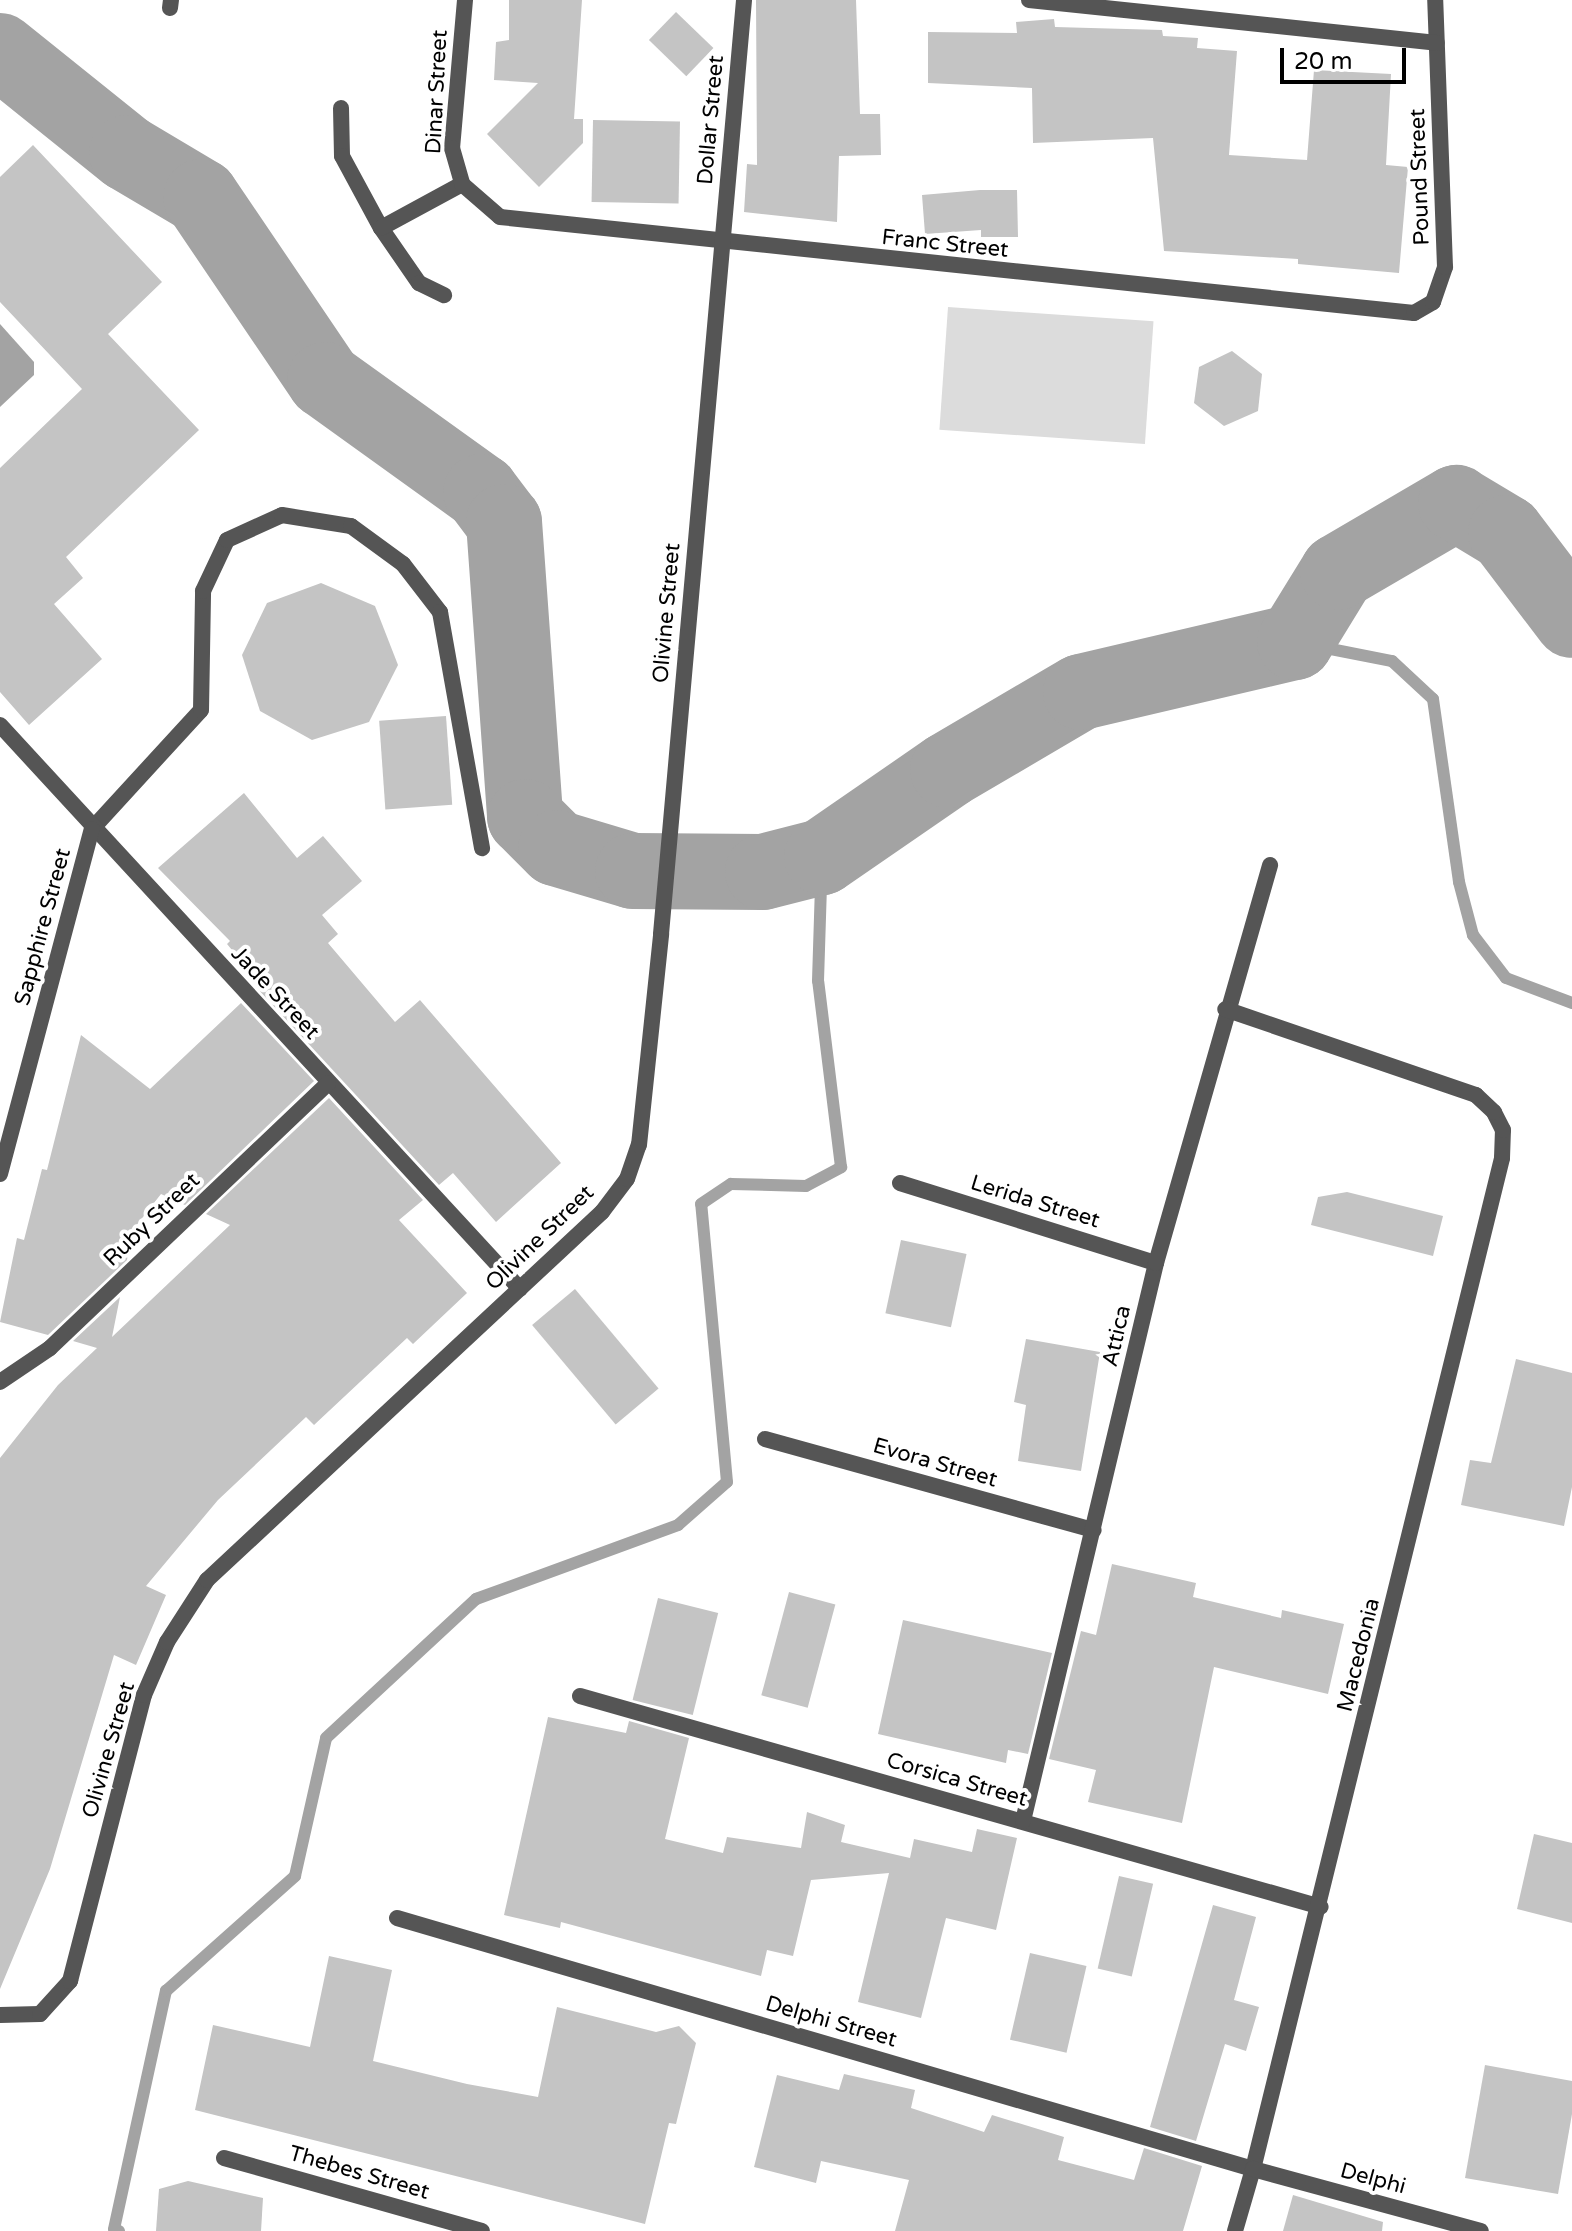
<!DOCTYPE html>
<style>
body{margin:0}
#map{position:relative;width:1572px;height:2231px;overflow:hidden;background:#fff;font-family:"Varela Round",sans-serif}
div>[style]{position:absolute}
.green>*{inset:0;background:#dcdcdc;transform-origin:0 0}
.water>*{inset:0;background:#a3a3a3}
.stream>*{height:12px;margin:-6px;padding:0 6px;transform-origin:6px;border-radius:6px;background:#a3a3a3}
.river>*{height:76px;margin:-38px;padding:0 38px;transform-origin:38px;border-radius:38px;background:#a3a3a3}
.building>*{inset:0;background:#c4c4c4;transform-origin:0 0}
.service>*{height:16px;margin:-8px;padding:0 8px;transform-origin:8px;border-radius:8px;background:#555}
.minor>*{height:16px;margin:-8px;padding:0 8px;transform-origin:8px;border-radius:8px;background:#555}
.tertiary>*{height:16px;margin:-8px;padding:0 8px;transform-origin:8px;border-radius:8px;background:#555}
span{translate:-50% -50%;white-space:nowrap;text-align:center;line-height:1.15;-webkit-text-stroke:8px #fff;paint-order:stroke}
.street-label{font-size:22px;color:#000}
.scale{position:absolute;left:1280px;top:48px;width:126px;height:36px;box-sizing:border-box;border:4px solid #000;border-top:0;padding-left:10px;font-size:24px;line-height:28px;white-space:nowrap;color:#000;-webkit-text-stroke:6px #fff;paint-order:stroke}
</style>
<div id="map">
<div class="green">
<i style="left:948px;top:307px;width:206px;height:123px;rotate:4deg"></i>
</div>
<div class="water">
<i style="clip-path:polygon(0 324px,34px 362px,34px 375px,0 407px)"></i>
</div>
<div class="stream">
<i style="left:1295px;top:642px;width:99px;rotate:11.1deg"></i>
<i style="left:1392px;top:661px;width:56px;rotate:42.8deg"></i>
<i style="left:1433px;top:699px;width:185px;rotate:81.9deg"></i>
<i style="left:1459px;top:882px;width:55px;rotate:75.2deg"></i>
<i style="left:1473px;top:935px;width:54px;rotate:52.5deg"></i>
<i style="left:1506px;top:978px;width:71px;rotate:20.7deg"></i>
<i style="left:119px;top:2231px;width:5px;rotate:-158deg"></i>
<i style="left:114px;top:2229px;width:244px;rotate:-77.7deg"></i>
<i style="left:166px;top:1991px;width:173px;rotate:-41.7deg"></i>
<i style="left:295px;top:1876px;width:141px;rotate:-77.3deg"></i>
<i style="left:326px;top:1738px;width:205px;rotate:-42.8deg"></i>
<i style="left:476px;top:1599px;width:215px;rotate:-20.1deg"></i>
<i style="left:678px;top:1525px;width:65px;rotate:-41.3deg"></i>
<i style="left:727px;top:1482px;width:279px;rotate:-95.3deg"></i>
<i style="left:701px;top:1204px;width:36px;rotate:-34deg"></i>
<i style="left:731px;top:1184px;width:75px;rotate:1.5deg"></i>
<i style="left:806px;top:1186px;width:40px;rotate:-28deg"></i>
<i style="left:841px;top:1167px;width:187px;rotate:-97deg"></i>
<i style="left:818px;top:981px;width:124px;rotate:-88.2deg"></i>
</div>
<div class="river">
<i style="left:0;top:51px;width:163px;rotate:38.8deg"></i>
<i style="left:127px;top:153px;width:86px;rotate:30.7deg"></i>
<i style="left:201px;top:197px;width:221px;rotate:55.9deg"></i>
<i style="left:325px;top:380px;width:192px;rotate:35.7deg"></i>
<i style="left:481px;top:492px;width:38px;rotate:53deg"></i>
<i style="left:504px;top:522px;width:296px;rotate:85.9deg"></i>
<i style="left:525px;top:817px;width:44px;rotate:45deg"></i>
<i style="left:556px;top:848px;width:80px;rotate:16.6deg"></i>
<i style="left:633px;top:871px;width:130px;rotate:0.4deg"></i>
<i style="left:763px;top:872px;width:61px;rotate:-14.3deg"></i>
<i style="left:822px;top:857px;width:153px;rotate:-34.6deg"></i>
<i style="left:948px;top:770px;width:154px;rotate:-30.4deg"></i>
<i style="left:1081px;top:692px;width:220px;rotate:-13.2deg"></i>
<i style="left:1295px;top:642px;width:82px;rotate:-58.4deg"></i>
<i style="left:1338px;top:572px;width:137px;rotate:-30.3deg"></i>
<i style="left:1456px;top:503px;width:58px;rotate:31deg"></i>
<i style="left:1506px;top:533px;width:109px;rotate:52.8deg"></i>
</div>
<div class="building">
<i style="clip-path:polygon(509px 0,582px 0,574px 119px,583px 119px,583px 143px,539px 187px,487px 134px,538px 83px,494px 80px,496px 42px,509px 40px)"></i>
<i style="clip-path:polygon(756px 0,856px 0,860px 114px,880px 114px,881px 155px,839px 156px,837px 222px,744px 212px,747px 164px,757px 165px)"></i>
<i style="left:676px;top:12px;width:52px;height:39px;rotate:44deg"></i>
<i style="clip-path:polygon(1054px 19px,1055px 27px,1162px 30px,1163px 36px,1198px 38px,1197px 48px,1237px 51px,1229px 155px,1307px 160px,1314px 70px,1391px 74px,1386px 165px,1408px 167px,1399px 273px,1298px 264px,1298px 259px,1164px 251px,1153px 138px,1033px 143px,1032px 88px,928px 83px,928px 32px,1017px 33px,1016px 22px)"></i>
<i style="left:593px;top:120px;width:87px;height:82px;rotate:1deg"></i>
<i style="clip-path:polygon(33px 145px,162px 282px,108px 334px,199px 430px,66px 557px,83px 578px,54px 604px,102px 659px,29px 725px,0 692px,0 468px,82px 389px,0 302px,0 177px)"></i>
<i style="clip-path:polygon(980px 190px,1017px 190px,1018px 237px,981px 237px,981px 230px,925px 234px,922px 195px)"></i>
<i style="clip-path:polygon(1232px 351px,1262px 374px,1258px 411px,1224px 426px,1194px 403px,1199px 367px)"></i>
<i style="clip-path:polygon(321px 583px,375px 606px,398px 665px,369px 722px,312px 740px,260px 711px,242px 655px,267px 603px)"></i>
<i style="left:446px;top:716px;width:89px;height:67px;rotate:86deg"></i>
<i style="clip-path:polygon(244px 793px,297px 858px,323px 836px,362px 881px,322px 915px,338px 934px,328px 943px,395px 1022px,420px 1000px,561px 1163px,496px 1222px,453px 1173px,439px 1185px,257px 988px,261px 985px,227px 944px,230px 941px,158px 868px)"></i>
<i style="clip-path:polygon(241px 1003px,314px 1081px,185px 1205px,161px 1194px,132px 1231px,127px 1260px,48px 1335px,0 1322px,17px 1238px,24px 1240px,42px 1169px,47px 1170px,81px 1035px,150px 1089px)"></i>
<i style="clip-path:polygon(329px 1098px,423px 1200px,399px 1220px,467px 1293px,413px 1344px,407px 1338px,314px 1425px,306px 1417px,218px 1500px,146px 1586px,166px 1595px,136px 1665px,114px 1655px,50px 1869px,0 1989px,0 1458px,58px 1385px,97px 1348px,73px 1341px,120px 1297px,112px 1337px,230px 1225px,206px 1214px)"></i>
<i style="clip-path:polygon(1347px 1192px,1443px 1216px,1433px 1256px,1311px 1225px,1318px 1197px)"></i>
<i style="left:901px;top:1240px;width:67px;height:75px;rotate:12deg"></i>
<i style="left:575px;top:1289px;width:130px;height:56px;rotate:50deg"></i>
<i style="clip-path:polygon(1026px 1339px,1100px 1352px,1081px 1471px,1018px 1461px,1026px 1405px,1014px 1402px)"></i>
<i style="clip-path:polygon(1516px 1359px,1572px 1373px,1572px 1487px,1564px 1526px,1461px 1505px,1470px 1460px,1491px 1463px)"></i>
<i style="clip-path:polygon(1112px 1564px,1196px 1583px,1193px 1597px,1281px 1618px,1282px 1610px,1344px 1624px,1328px 1694px,1214px 1667px,1182px 1823px,1088px 1802px,1096px 1770px,1049px 1759px,1081px 1631px,1096px 1635px)"></i>
<i style="left:789px;top:1592px;width:48px;height:107px;rotate:15deg"></i>
<i style="left:658px;top:1598px;width:62px;height:105px;rotate:14deg"></i>
<i style="clip-path:polygon(903px 1620px,1052px 1653px,1028px 1754px,1008px 1750px,1006px 1763px,878px 1734px)"></i>
<i style="clip-path:polygon(548px 1717px,626px 1733px,629px 1721px,689px 1738px,665px 1839px,723px 1853px,727px 1837px,801px 1848px,807px 1812px,845px 1825px,841px 1842px,910px 1858px,914px 1839px,972px 1852px,977px 1829px,1017px 1838px,996px 1930px,946px 1918px,921px 2018px,858px 2002px,889px 1873px,811px 1880px,793px 1956px,767px 1950px,761px 1976px,561px 1922px,560px 1928px,504px 1915px)"></i>
<i style="clip-path:polygon(1534px 1834px,1572px 1843px,1572px 1923px,1517px 1909px)"></i>
<i style="left:1119px;top:1876px;width:35px;height:95px;rotate:13deg"></i>
<i style="clip-path:polygon(1213px 1905px,1256px 1917px,1234px 2000px,1259px 2007px,1246px 2051px,1225px 2044px,1196px 2141px,1150px 2127px)"></i>
<i style="left:1030px;top:1953px;width:58px;height:89px;rotate:13deg"></i>
<i style="clip-path:polygon(329px 1956px,392px 1970px,373px 2061px,467px 2084px,538px 2097px,557px 2007px,656px 2032px,679px 2026px,696px 2043px,676px 2124px,669px 2123px,645px 2224px,195px 2110px,213px 2025px,310px 2047px)"></i>
<i style="clip-path:polygon(1485px 2065px,1572px 2081px,1572px 2114px,1558px 2194px,1465px 2178px)"></i>
<i style="clip-path:polygon(844px 2074px,915px 2090px,911px 2108px,984px 2132px,992px 2115px,1064px 2137px,1058px 2160px,1134px 2180px,1144px 2148px,1202px 2166px,1183px 2231px,895px 2231px,909px 2180px,821px 2161px,816px 2183px,754px 2167px,777px 2075px,839px 2090px)"></i>
<i style="clip-path:polygon(188px 2181px,263px 2198px,261px 2231px,156px 2231px,159px 2189px)"></i>
<i style="clip-path:polygon(1293px 2195px,1383px 2222px,1382px 2231px,1283px 2231px)"></i>
</div>
<div class="service">
<i style="left:341px;top:108px;width:48px;rotate:88.8deg"></i>
<i style="left:342px;top:156px;width:82px;rotate:61.6deg"></i>
<i style="left:381px;top:228px;width:67px;rotate:55.4deg"></i>
<i style="left:419px;top:283px;width:28px;rotate:26deg"></i>
<i style="left:381px;top:228px;width:92px;rotate:-28.5deg"></i>
<i style="left:92px;top:829px;width:161px;rotate:-47.5deg"></i>
<i style="left:201px;top:710px;width:119px;rotate:-89deg"></i>
<i style="left:203px;top:591px;width:56px;rotate:-64.8deg"></i>
<i style="left:227px;top:540px;width:60px;rotate:-24.4deg"></i>
<i style="left:282px;top:515px;width:70px;rotate:9.1deg"></i>
<i style="left:351px;top:526px;width:64px;rotate:36.2deg"></i>
<i style="left:403px;top:564px;width:61px;rotate:52.4deg"></i>
<i style="left:440px;top:612px;width:240px;rotate:79.9deg"></i>
</div>
<div class="minor">
<i style="left:465px;top:0;width:149px;rotate:95deg"></i>
<i style="left:452px;top:148px;width:37px;rotate:74deg"></i>
<i style="left:462px;top:184px;width:50px;rotate:41deg"></i>
<i style="left:500px;top:217px;width:919px;rotate:6deg"></i>
<i style="left:1414px;top:313px;width:22px;rotate:-30deg"></i>
<i style="left:1433px;top:302px;width:37px;rotate:-71deg"></i>
<i style="left:1445px;top:267px;width:267px;rotate:-92.1deg"></i>
<i style="left:1029px;top:0;width:410px;rotate:6deg"></i>
<i style="left:170px;top:8px;width:8px;rotate:-83deg"></i>
<i style="left:0;top:725px;width:767px;rotate:47.32deg"></i>
<i style="left:0;top:1174px;width:357px;rotate:-75.1deg"></i>
<i style="left:900px;top:1183px;width:268px;rotate:17.4deg"></i>
<i style="left:0;top:1382px;width:60px;rotate:-34.2deg"></i>
<i style="left:50px;top:1348px;width:384px;rotate:-43.6deg"></i>
<i style="left:765px;top:1439px;width:341px;rotate:15.5deg"></i>
<i style="left:580px;top:1696px;width:770px;rotate:15.89deg"></i>
<i style="left:1023px;top:1821px;width:574px;rotate:-76.59deg"></i>
<i style="left:1156px;top:1263px;width:414px;rotate:-74deg"></i>
<i style="left:397px;top:1918px;width:892px;rotate:16.34deg"></i>
<i style="left:1253px;top:2169px;width:1041px;rotate:-76.16deg"></i>
<i style="left:1502px;top:1158px;width:28px;rotate:-88deg"></i>
<i style="left:1503px;top:1130px;width:20px;rotate:-117deg"></i>
<i style="left:1494px;top:1112px;width:25px;rotate:-137deg"></i>
<i style="left:1476px;top:1095px;width:265px;rotate:-161.1deg"></i>
<i style="left:0;top:2015px;width:40px;rotate:-1.4deg"></i>
<i style="left:40px;top:2014px;width:45px;rotate:-47.7deg"></i>
<i style="left:70px;top:1981px;width:295px;rotate:-75.5deg"></i>
<i style="left:144px;top:1695px;width:58px;rotate:-66.5deg"></i>
<i style="left:167px;top:1642px;width:74px;rotate:-57.2deg"></i>
<i style="left:207px;top:1580px;width:540px;rotate:-42.97deg"></i>
<i style="left:602px;top:1212px;width:41px;rotate:-52.9deg"></i>
<i style="left:627px;top:1179px;width:36px;rotate:-71deg"></i>
<i style="left:639px;top:1145px;width:212px;rotate:-84deg"></i>
<i style="left:661px;top:934px;width:938px;rotate:-84.92deg"></i>
<i style="left:224px;top:2158px;width:268px;rotate:15.8deg"></i>
</div>
<div class="tertiary">
<i style="left:1235px;top:2231px;width:65px;rotate:-73.8deg"></i>
<i style="left:1253px;top:2169px;width:236px;rotate:15.2deg"></i>
</div>
<div class="street-label">
<span style="left:437px;top:92px;rotate:-87deg">Dinar Street</span>
<span style="left:711px;top:120px;rotate:-85deg">Dollar Street</span>
<span style="left:1420px;top:177px;rotate:-92deg">Pound Street</span>
<span style="left:945px;top:244px;rotate:6deg">Franc Street</span>
<span style="left:667px;top:613px;rotate:-85deg">Olivine Street</span>
<span style="left:43px;top:927px;rotate:-75deg">Sapphire Street</span>
<span style="left:275px;top:993px;rotate:47deg">Jade Street</span>
<span style="left:1035px;top:1202px;rotate:17deg">Lerida Street</span>
<span style="left:152px;top:1220px;rotate:-44deg">Ruby Street</span>
<span style="left:540px;top:1238px;rotate:-44deg">Olivine Street</span>
<span style="left:1117px;top:1336px;rotate:-77deg">Attica</span>
<span style="left:935px;top:1463px;rotate:16deg">Evora Street</span>
<span style="left:1359px;top:1655px;rotate:-76deg">Macedonia</span>
<span style="left:109px;top:1750px;rotate:-74deg">Olivine Street</span>
<span style="left:957px;top:1780px;rotate:16deg">Corsica Street</span>
<span style="left:831px;top:2022px;rotate:16deg">Delphi Street</span>
<span style="left:359px;top:2173px;rotate:16deg">Thebes Street</span>
<span style="left:1373px;top:2179px;rotate:15deg">Delphi</span>
</div>
<div class="scale">20 m</div>
</div>
